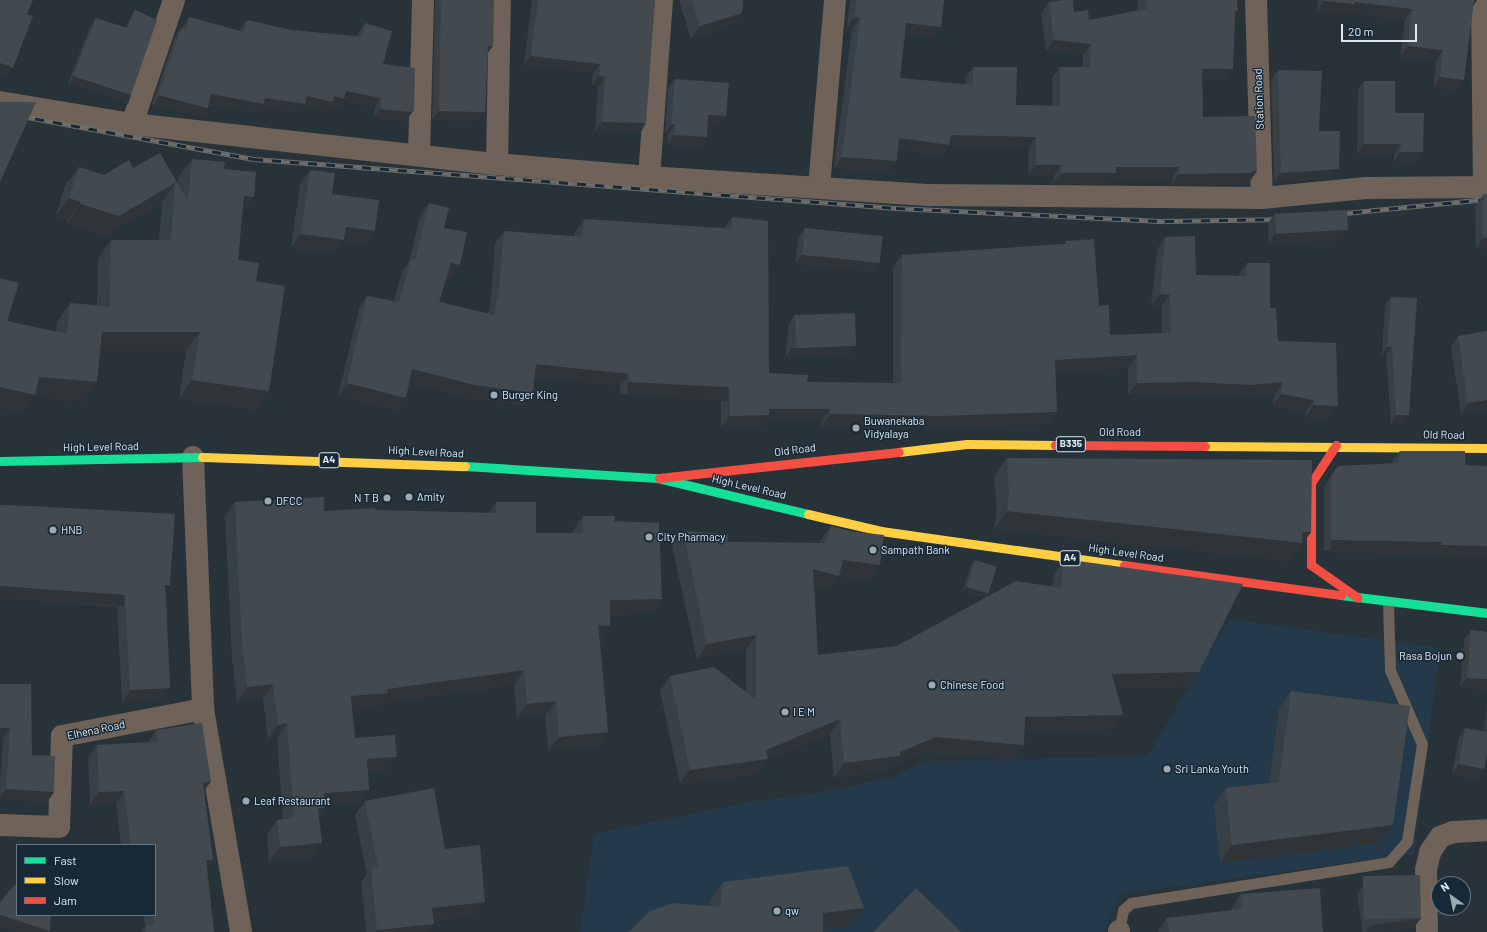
<!DOCTYPE html>
<style>
body{margin:0}
#map{position:relative;width:1487px;height:932px;overflow:hidden;background:#283239;font-family:Barlow,sans-serif}
div>[style]{position:absolute}
.built>*{inset:0;background:#243a4a}
.lane>*{height:11px;margin:-5.5px;padding:0 5.5px;transform-origin:5.5px;border-radius:5.5px;background:#6f6258}
.street>*{height:22px;margin:-11px;padding:0 11px;transform-origin:11px;border-radius:11px;background:#6f6258}
.fast>*{height:9px;margin:-4.5px;padding:0 4.5px;transform-origin:4.5px;border-radius:4.5px;background:#16e098}
.slow>*{height:9px;margin:-4.5px;padding:0 4.5px;transform-origin:4.5px;border-radius:4.5px;background:#ffcf43}
.jam>*{height:9px;margin:-4.5px;padding:0 4.5px;transform-origin:4.5px;border-radius:4.5px;background:#f24e42}
.rail>*{height:4.5px;margin-top:-2.25px;transform-origin:0;background:repeating-linear-gradient(90deg,#172936 0 9px,#6f6e6b 0 18px);box-sizing:border-box;border-block:1px solid #6f6e6b}
.wall>*{inset:0;background:#394045}
.shaded-wall>*{inset:0;background:#2e3438;transform-origin:0 0}
.building>*{inset:0;background:#424a50;transform-origin:0 0}
.dots>*{width:11px;height:11px;translate:-50% -50%;box-sizing:border-box;border:2px solid #172936;border-radius:50%}
span{translate:-50% -50%;white-space:nowrap;text-align:center;line-height:1.15;-webkit-text-stroke:3px #172936;paint-order:stroke}
.shield-label span{padding:1px 3px;background:#172936;border:1px solid;border-radius:3px;-webkit-text-stroke-width:0}
.shield-label{font-size:10px;color:#dee9f2;font-weight:700}
.street-label{font-size:11px;color:#dee9f2}
.poi-label{font-size:11px;color:#dee9f2}
.left{translate:0 -50%;text-align:left}
.right{translate:-100% -50%;text-align:right}
.legend{position:absolute;left:16px;top:844px;width:140px;height:72px;box-sizing:border-box;background:#172936;border:1px solid #677681;margin:0;padding:5px 7px;list-style:none;font-size:12px;color:#dee9f2}
.legend li{display:flex;align-items:center;gap:8px;height:20px}
.legend b{width:20px;border:1px solid #677681}
.north{position:absolute;left:1431px;top:876px;width:40px;height:40px;box-sizing:border-box;background:#172936;border:1px solid #677681;border-radius:50%;rotate:327deg;font-size:11px;font-weight:700;line-height:16px;text-align:center;color:#dee9f2}
.north::after{content:'';display:block;margin:auto;width:14px;height:18px;background:#9ea9b1;clip-path:polygon(50% 0,100% 100%,50% 72%,0 100%)}
.scale{position:absolute;left:1341px;top:24px;width:76px;height:18px;box-sizing:border-box;border:2px solid #dee9f2;border-top:0;padding-left:5px;font-size:12px;line-height:14px;white-space:nowrap;color:#dee9f2;-webkit-text-stroke:3px #172936;paint-order:stroke}
</style>
<div id="map">
<div class="built">
<i style="clip-path:polygon(1229px 619px,1440px 648px,1414px 854px,1121px 894px,1104px 932px,580px 932px,594px 834px,748px 802px,813px 794px,893px 777px,924px 761px,1148px 756px)"></i>
</div>
<div class="lane">
<i style="left:1119px;top:931px;width:21px;rotate:-79deg"></i>
<i style="left:1123px;top:910px;width:11px;rotate:-41deg"></i>
<i style="left:1131px;top:903px;width:261px;rotate:-9deg"></i>
<i style="left:1389px;top:862px;width:28px;rotate:-49deg"></i>
<i style="left:1407px;top:841px;width:98px;rotate:-81.2deg"></i>
<i style="left:1422px;top:744px;width:81px;rotate:-113.4deg"></i>
<i style="left:1390px;top:670px;width:68px;rotate:-91.7deg"></i>
</div>
<div class="street">
<i style="left:1256px;top:0;width:198px;rotate:88.3deg"></i>
<i style="left:1482px;top:0;width:187px;rotate:89.4deg"></i>
<i style="left:0;top:102px;width:134px;rotate:9.5deg"></i>
<i style="left:132px;top:124px;width:367px;rotate:6.3deg"></i>
<i style="left:497px;top:164px;width:153px;rotate:4.9deg"></i>
<i style="left:649px;top:177px;width:279px;rotate:3.7deg"></i>
<i style="left:927px;top:195px;width:335px;rotate:0.5deg"></i>
<i style="left:1262px;top:198px;width:104px;rotate:-5.5deg"></i>
<i style="left:1366px;top:188px;width:121px;rotate:-0.5deg"></i>
<i style="left:132px;top:124px;width:131px;rotate:-71.3deg"></i>
<i style="left:419px;top:155px;width:155px;rotate:-88.5deg"></i>
<i style="left:497px;top:164px;width:164px;rotate:-89deg"></i>
<i style="left:649px;top:177px;width:177px;rotate:-85.8deg"></i>
<i style="left:819px;top:187px;width:188px;rotate:-85.1deg"></i>
<i style="left:193px;top:457px;width:252px;rotate:87.7deg"></i>
<i style="left:203px;top:709px;width:226px;rotate:80.3deg"></i>
<i style="left:0;top:825px;width:59px;rotate:1.9deg"></i>
<i style="left:59px;top:827px;width:91px;rotate:-88.1deg"></i>
<i style="left:62px;top:736px;width:144px;rotate:-10.8deg"></i>
<i style="left:1119px;top:931px;width:1px;rotate:90deg"></i>
<i style="left:1427px;top:932px;width:62px;rotate:-90.9deg"></i>
<i style="left:1426px;top:870px;width:18px;rotate:-77deg"></i>
<i style="left:1430px;top:852px;width:18px;rotate:-56deg"></i>
<i style="left:1440px;top:837px;width:14px;rotate:-21deg"></i>
<i style="left:1453px;top:832px;width:34px;rotate:-3deg"></i>
</div>
<div class="fast">
<i style="left:0;top:461px;width:202px;rotate:-1.1deg"></i>
<i style="left:465px;top:466px;width:193px;rotate:3.6deg"></i>
<i style="left:658px;top:478px;width:154px;rotate:13.5deg"></i>
<i style="left:1341px;top:595px;width:147px;rotate:7deg"></i>
</div>
<div class="slow">
<i style="left:1205px;top:446px;width:282px;rotate:0.4deg"></i>
<i style="left:899px;top:452px;width:68px;rotate:-6.7deg"></i>
<i style="left:967px;top:444px;width:88px;rotate:0.7deg"></i>
<i style="left:202px;top:457px;width:263px;rotate:2deg"></i>
<i style="left:808px;top:514px;width:75px;rotate:13.1deg"></i>
<i style="left:881px;top:531px;width:245px;rotate:8deg"></i>
</div>
<div class="jam">
<i style="left:1055px;top:445px;width:150px;rotate:0.4deg"></i>
<i style="left:1336px;top:445px;width:45px;rotate:123.3deg"></i>
<i style="left:1311px;top:483px;width:82px;rotate:90deg"></i>
<i style="left:1311px;top:565px;width:57px;rotate:35.1deg"></i>
<i style="left:659px;top:478px;width:241px;rotate:-6.2deg"></i>
<i style="left:1124px;top:565px;width:219px;rotate:7.9deg"></i>
</div>
<div class="rail">
<i style="left:0;top:112px;width:258px;rotate:10.5deg"></i>
<i style="left:254px;top:159px;width:644px;rotate:4.36deg"></i>
<i style="left:896px;top:208px;width:269px;rotate:2.8deg"></i>
<i style="left:1165px;top:221px;width:116px;rotate:-1deg"></i>
<i style="left:1335px;top:214px;width:153px;rotate:-5.6deg"></i>
</div>
<div class="wall">
<i style="clip-path:polygon(435px 0,494px 0,488px 54px,485px 112px,478px 121px,432px 120px)"></i>
<i style="clip-path:polygon(532px 0,655px 0,640px 133px,595px 131px,598px 87px,592px 86px,593px 73px,524px 65px)"></i>
<i style="clip-path:polygon(679px 0,743px 0,742px 13px,733px 25px,691px 39px)"></i>
<i style="clip-path:polygon(850px 0,944px 0,941px 27px,933px 38px,905px 35px,900px 78px,965px 84px,965px 78px,973px 67px,1016px 105px,1053px 106px,1052px 78px,1060px 67px,1083px 67px,1083px 55px,1046px 51px,1041px 13px,1049px 2px,1074px 12px,1089px 20px,1138px 10px,1137px 0,1237px 0,1235px 15px,1233px 69px,1226px 80px,1202px 80px,1203px 117px,1257px 171px,1249px 182px,1246px 181px,1244px 184px,1172px 185px,1172px 178px,1113px 178px,1108px 184px,1053px 184px,1054px 176px,1028px 176px,1029px 148px,949px 146px,942px 156px,898px 149px,889px 172px,834px 168px,852px 29px,847px 28px)"></i>
<i style="clip-path:polygon(1318px 0,1477px 0,1473px 6px,1464px 80px,1457px 90px,1433px 88px,1436px 61px,1400px 57px,1405px 20px,1348px 12px,1347px 14px,1317px 11px)"></i>
<i style="clip-path:polygon(135px 10px,126px 102px,68px 83px,91px 25px,96px 18px,126px 28px,130px 18px)"></i>
<i style="clip-path:polygon(189px 17px,240px 31px,240px 29px,247px 20px,291px 30px,357px 36px,358px 33px,365px 23px,383px 64px,414px 110px,407px 119px,405px 121px,374px 118px,375px 107px,343px 101px,338px 108px,330px 106px,327px 111px,304px 106px,299px 113px,262px 107px,258px 113px,209px 104px,202px 117px,152px 104px,175px 37px,181px 28px,182px 29px,183px 26px)"></i>
<i style="clip-path:polygon(1278px 70px,1319px 131px,1332px 179px,1274px 182px,1271px 80px)"></i>
<i style="clip-path:polygon(675px 79px,719px 126px,708px 125px,707px 137px,700px 147px,667px 145px,668px 134px,665px 134px,668px 88px)"></i>
<i style="clip-path:polygon(1364px 81px,1395px 113px,1423px 152px,1416px 162px,1394px 161px,1394px 154px,1357px 154px,1358px 90px)"></i>
<i style="clip-path:polygon(192px 159px,224px 169px,254px 197px,242px 213px,238px 260px,256px 281px,269px 391px,255px 410px,179px 399px,186px 351px,100px 351px,84px 402px,33px 397px,22px 414px,7px 321px,56px 332px,57px 322px,70px 303px,97px 305px,98px 259px,111px 240px,159px 240px,162px 203px,105px 236px,67px 224px,67px 221px,55px 217px,65px 186px,79px 167px,104px 175px,133px 168px,178px 184px,178px 178px)"></i>
<i style="clip-path:polygon(310px 170px,332px 194px,365px 245px,343px 242px,334px 254px,291px 248px,300px 184px)"></i>
<i style="clip-path:polygon(1483px 195px,1487px 249px,1476px 249px,1475px 206px)"></i>
<i style="clip-path:polygon(429px 203px,444px 228px,451px 277px,447px 276px,439px 302px,487px 314px,490px 309px,495px 243px,504px 231px,575px 237px,575px 232px,584px 219px,724px 228px,732px 217px,769px 373px,807px 382px,893px 383px,893px 267px,902px 255px,1064px 244px,1066px 241px,1099px 306px,1110px 335px,1162px 333px,1161px 307px,1151px 306px,1157px 250px,1165px 237px,1196px 275px,1238px 276px,1247px 263px,1270px 308px,1278px 341px,1338px 406px,1329px 418px,1305px 417px,1305px 413px,1272px 406px,1275px 395px,1241px 397px,1185px 394px,1128px 395px,1128px 368px,1055px 372px,1057px 412px,1048px 424px,932px 428px,821px 427px,821px 421px,765px 422px,761px 428px,721px 428px,721px 399px,620px 394px,620px 386px,535px 377px,524px 405px,465px 398px,409px 383px,397px 411px,338px 396px,359px 308px,367px 296px,394px 301px,402px 272px,409px 262px,420px 216px)"></i>
<i style="clip-path:polygon(1275px 213px,1341px 240px,1269px 243px,1268px 223px)"></i>
<i style="clip-path:polygon(805px 228px,873px 272px,795px 264px,798px 238px)"></i>
<i style="clip-path:polygon(1391px 297px,1409px 415px,1403px 424px,1391px 424px,1386px 355px,1382px 355px,1385px 305px)"></i>
<i style="clip-path:polygon(795px 314px,849px 356px,785px 357px,789px 324px)"></i>
<i style="clip-path:polygon(1458px 336px,1487px 410px,1461px 414px,1451px 347px)"></i>
<i style="clip-path:polygon(1400px 451px,1465px 465px,1487px 558px,1433px 556px,1433px 553px,1324px 551px,1324px 487px,1338px 466px,1392px 464px,1392px 462px)"></i>
<i style="clip-path:polygon(1007px 458px,1311px 532px,1298px 550px,1297px 550px,1289px 561px,994px 529px,997px 511px,994px 476px)"></i>
<i style="clip-path:polygon(235px 502px,324px 511px,375px 510px,489px 513px,496px 502px,536px 533px,573px 533px,573px 530px,583px 516px,614px 521px,662px 599px,652px 613px,610px 615px,610px 626px,600px 640px,608px 732px,598px 747px,548px 751px,545px 716px,517px 718px,514px 685px,380px 704px,377px 708px,352px 710px,355px 738px,386px 772px,368px 773px,359px 804px,325px 807px,319px 816px,311px 858px,269px 862px,267px 835px,277px 820px,283px 819px,277px 738px,268px 739px,263px 699px,237px 702px,232px 659px,225px 516px)"></i>
<i style="clip-path:polygon(0 505px,166px 591px,170px 688px,162px 699px,122px 702px,117px 607px,0 598px)"></i>
<i style="clip-path:polygon(831px 526px,880px 565px,869px 579px,839px 576px,828px 591px,814px 587px,818px 655px,897px 646px,985px 598px,963px 591px,971px 565px,975px 560px,989px 593px,986px 597px,1052px 586px,1054px 574px,1064px 559px,1189px 687px,1116px 688px,1112px 729px,1025px 731px,1014px 760px,925px 752px,893px 766px,890px 770px,834px 778px,830px 734px,768px 759px,758px 774px,680px 784px,660px 691px,670px 676px,746px 692px,746px 649px,697px 659px,672px 546px,683px 531px,727px 542px,820px 543px,820px 541px)"></i>
<i style="clip-path:polygon(1471px 630px,1487px 632px,1487px 690px,1460px 687px,1464px 640px)"></i>
<i style="clip-path:polygon(0 684px,32px 755px,54px 792px,47px 802px,0 799px,0 785px,3px 738px,0 738px)"></i>
<i style="clip-path:polygon(1291px 691px,1381px 843px,1220px 863px,1214px 806px,1226px 788px,1269px 783px,1279px 709px)"></i>
<i style="clip-path:polygon(1487px 703px,1487px 754px,1478px 779px,1452px 774px,1459px 738px,1465px 728px,1484px 732px)"></i>
<i style="clip-path:polygon(156px 730px,211px 781px,204px 791px,213px 860px,207px 868px,214px 932px,142px 932px,145px 927px,144px 915px,155px 915px,155px 845px,121px 845px,116px 804px,90px 805px,88px 757px,97px 745px,148px 742px)"></i>
<i style="clip-path:polygon(365px 801px,445px 849px,475px 916px,433px 921px,428px 932px,366px 932px,361px 882px,367px 874px,355px 815px)"></i>
<i style="clip-path:polygon(723px 882px,864px 908px,851px 926px,823px 929px,710px 906px,710px 900px)"></i>
<i style="clip-path:polygon(1364px 884px,1421px 918px,1414px 927px,1383px 932px,1363px 932px,1357px 894px)"></i>
<i style="clip-path:polygon(1241px 894px,1323px 932px,1159px 932px,1158px 931px,1167px 918px,1232px 910px,1232px 907px)"></i>
</div>
<div class="shaded-wall">
<i style="clip-path:polygon(1474px 0,1477px 0,1470px 11px)"></i>
<i style="clip-path:polygon(1324px 1px,1355px 2px,1412px 9px,1405px 20px,1348px 12px,1347px 14px,1317px 11px)"></i>
<i style="clip-path:polygon(742px 13px,733px 25px,691px 39px,700px 26px)"></i>
<i style="clip-path:polygon(854px 17px,860px 18px,852px 29px,847px 28px)"></i>
<i style="clip-path:polygon(906px 23px,941px 27px,933px 38px,899px 34px)"></i>
<i style="clip-path:polygon(1054px 40px,1091px 44px,1083px 55px,1046px 51px)"></i>
<i style="clip-path:polygon(488px 46px,493px 46px,486px 55px)"></i>
<i style="clip-path:polygon(1408px 46px,1443px 50px,1436px 61px,1400px 57px)"></i>
<i style="clip-path:polygon(531px 56px,600px 64px,593px 73px,524px 65px)"></i>
<i style="clip-path:polygon(0 63px,13px 68px,6px 77px,0 75px)"></i>
<i style="clip-path:polygon(1202px 69px,1233px 69px,1226px 80px,1194px 80px)"></i>
<i style="left:73px;top:76px;width:61px;height:9px;rotate:18deg"></i>
<i style="clip-path:polygon(599px 76px,605px 77px,598px 87px,592px 86px)"></i>
<i style="clip-path:polygon(1440px 77px,1464px 80px,1457px 90px,1433px 88px)"></i>
<i style="clip-path:polygon(346px 91px,381px 98px,375px 107px,343px 101px,338px 108px,330px 106px,327px 111px,304px 106px,299px 113px,262px 107px,258px 113px,205px 103px,211px 94px,265px 98px,307px 96px,334px 96px)"></i>
<i style="left:158px;top:95px;width:52px;height:11px;rotate:15deg"></i>
<i style="clip-path:polygon(380px 109px,414px 110px,407px 119px,405px 121px,374px 118px)"></i>
<i style="clip-path:polygon(439px 111px,485px 112px,478px 121px,432px 120px)"></i>
<i style="clip-path:polygon(708px 115px,726px 116px,719px 126px,702px 125px)"></i>
<i style="clip-path:polygon(602px 122px,646px 123px,640px 133px,595px 131px)"></i>
<i style="clip-path:polygon(671px 124px,675px 125px,668px 134px,665px 134px)"></i>
<i style="clip-path:polygon(674px 135px,707px 137px,700px 147px,667px 145px)"></i>
<i style="clip-path:polygon(951px 135px,1036px 137px,1029px 148px,949px 146px,942px 156px,891px 148px,899px 138px)"></i>
<i style="clip-path:polygon(1364px 144px,1401px 144px,1394px 154px,1357px 154px)"></i>
<i style="clip-path:polygon(1400px 152px,1423px 152px,1416px 162px,1394px 161px)"></i>
<i style="clip-path:polygon(842px 157px,897px 161px,889px 172px,834px 168px)"></i>
<i style="clip-path:polygon(1036px 165px,1061px 165px,1054px 176px,1028px 176px)"></i>
<i style="clip-path:polygon(1116px 167px,1179px 167px,1172px 178px,1113px 178px,1108px 184px,1053px 184px,1061px 173px)"></i>
<i style="clip-path:polygon(1339px 169px,1332px 179px,1274px 182px,1281px 173px)"></i>
<i style="clip-path:polygon(1252px 171px,1257px 171px,1249px 182px,1246px 181px,1244px 184px,1172px 185px,1179px 174px)"></i>
<i style="clip-path:polygon(175px 183px,162px 203px,105px 236px,67px 224px,80px 204px)"></i>
<i style="clip-path:polygon(244px 196px,254px 197px,240px 216px)"></i>
<i style="clip-path:polygon(69px 198px,81px 202px,67px 221px,55px 217px)"></i>
<i style="clip-path:polygon(346px 227px,375px 231px,365px 245px,343px 242px,334px 254px,291px 248px,301px 234px)"></i>
<i style="clip-path:polygon(1348px 230px,1341px 240px,1269px 243px,1275px 233px)"></i>
<i style="clip-path:polygon(1483px 238px,1487px 238px,1487px 249px,1476px 249px)"></i>
<i style="clip-path:polygon(802px 255px,880px 262px,873px 272px,795px 264px)"></i>
<i style="clip-path:polygon(451px 263px,460px 265px,451px 277px,442px 275px)"></i>
<i style="clip-path:polygon(1160px 294px,1170px 295px,1161px 307px,1151px 306px)"></i>
<i style="clip-path:polygon(102px 332px,200px 332px,186px 351px,89px 351px)"></i>
<i style="clip-path:polygon(856px 346px,849px 356px,785px 357px,792px 348px)"></i>
<i style="clip-path:polygon(1387px 347px,1392px 347px,1386px 355px,1382px 355px)"></i>
<i style="clip-path:polygon(1137px 355px,1128px 368px,1046px 372px,1055px 360px)"></i>
<i style="clip-path:polygon(536px 364px,629px 374px,620px 386px,528px 377px)"></i>
<i style="clip-path:polygon(412px 369px,533px 393px,524px 405px,465px 398px,404px 382px)"></i>
<i style="clip-path:polygon(39px 377px,97px 382px,84px 402px,33px 397px,22px 414px,0 409px,0 387px)"></i>
<i style="clip-path:polygon(192px 380px,269px 391px,255px 410px,179px 399px)"></i>
<i style="left:628px;top:382px;width:101px;height:14px;rotate:3deg"></i>
<i style="clip-path:polygon(1194px 382px,1283px 382px,1275px 395px,1241px 397px,1185px 394px,1128px 395px,1137px 383px)"></i>
<i style="clip-path:polygon(347px 383px,406px 398px,397px 411px,338px 396px)"></i>
<i style="clip-path:polygon(1281px 394px,1314px 400px,1305px 413px,1272px 406px)"></i>
<i style="clip-path:polygon(1487px 400px,1487px 410px,1461px 414px,1468px 403px)"></i>
<i style="clip-path:polygon(1314px 405px,1338px 406px,1329px 418px,1305px 417px)"></i>
<i style="clip-path:polygon(769px 409px,830px 409px,821px 421px,765px 422px,761px 428px,721px 428px,730px 416px)"></i>
<i style="clip-path:polygon(1057px 412px,1048px 424px,932px 428px,821px 427px,830px 414px)"></i>
<i style="clip-path:polygon(1396px 415px,1409px 415px,1403px 424px,1391px 424px)"></i>
<i style="clip-path:polygon(1007px 511px,1311px 532px,1298px 550px,1297px 550px,1289px 561px,994px 529px)"></i>
<i style="left:1331px;top:540px;width:110px;height:13px;rotate:1deg"></i>
<i style="clip-path:polygon(1441px 545px,1487px 546px,1487px 558px,1433px 556px)"></i>
<i style="clip-path:polygon(843px 560px,880px 565px,869px 579px,839px 576px,828px 591px,802px 584px,813px 569px)"></i>
<i style="clip-path:polygon(165px 585px,170px 585px,161px 597px)"></i>
<i style="left:0;top:586px;width:125px;height:12px;rotate:4deg"></i>
<i style="clip-path:polygon(966px 587px,989px 593px,985px 598px,963px 591px)"></i>
<i style="clip-path:polygon(662px 599px,652px 613px,600px 615px,610px 600px)"></i>
<i style="clip-path:polygon(598px 625px,610px 626px,599px 640px)"></i>
<i style="clip-path:polygon(756px 635px,746px 649px,697px 659px,707px 644px)"></i>
<i style="clip-path:polygon(524px 670px,514px 685px,380px 704px,377px 708px,341px 711px,351px 696px,387px 689px)"></i>
<i style="clip-path:polygon(1199px 672px,1189px 687px,1101px 689px,1112px 674px)"></i>
<i style="clip-path:polygon(1467px 678px,1487px 679px,1487px 690px,1460px 687px)"></i>
<i style="clip-path:polygon(273px 684px,263px 699px,237px 702px,247px 687px)"></i>
<i style="clip-path:polygon(170px 688px,162px 699px,122px 702px,130px 690px)"></i>
<i style="clip-path:polygon(556px 701px,545px 716px,517px 718px,527px 704px)"></i>
<i style="clip-path:polygon(1123px 715px,1112px 729px,1015px 732px,1025px 717px)"></i>
<i style="clip-path:polygon(840px 719px,830px 734px,768px 759px,758px 774px,680px 784px,690px 770px,766px 750px)"></i>
<i style="clip-path:polygon(287px 723px,277px 738px,268px 739px,278px 725px)"></i>
<i style="clip-path:polygon(0 728px,10px 728px,3px 738px,0 738px)"></i>
<i style="clip-path:polygon(608px 732px,598px 747px,548px 751px,559px 737px)"></i>
<i style="clip-path:polygon(936px 737px,1024px 745px,1014px 760px,925px 752px,893px 766px,890px 770px,834px 778px,844px 763px,900px 752px)"></i>
<i style="clip-path:polygon(397px 757px,386px 772px,357px 774px,367px 759px)"></i>
<i style="clip-path:polygon(1459px 764px,1484px 769px,1478px 779px,1452px 774px)"></i>
<i style="clip-path:polygon(211px 781px,202px 794px,203px 783px)"></i>
<i style="clip-path:polygon(6px 789px,54px 792px,47px 802px,0 799px,0 798px)"></i>
<i style="clip-path:polygon(369px 790px,359px 804px,314px 808px,324px 793px)"></i>
<i style="clip-path:polygon(124px 791px,116px 804px,90px 805px,99px 792px)"></i>
<i style="clip-path:polygon(318px 808px,325px 808px,314px 822px)"></i>
<i style="clip-path:polygon(1393px 825px,1381px 843px,1220px 863px,1232px 845px)"></i>
<i style="clip-path:polygon(322px 843px,311px 858px,269px 862px,280px 847px)"></i>
<i style="clip-path:polygon(206px 860px,213px 860px,204px 872px)"></i>
<i style="clip-path:polygon(485px 902px,475px 916px,422px 922px,432px 908px)"></i>
<i style="clip-path:polygon(864px 908px,851px 926px,810px 931px,823px 913px)"></i>
<i style="clip-path:polygon(0 915px,50px 931px,49px 932px,16px 932px,0 927px)"></i>
<i style="clip-path:polygon(1421px 918px,1414px 927px,1383px 932px,1366px 932px,1370px 926px)"></i>
<i style="clip-path:polygon(434px 924px,428px 932px,376px 932px,377px 930px)"></i>
</div>
<div class="building">
<i style="clip-path:polygon(0 0,33px 0,27px 14px,33px 16px,13px 68px,0 63px)"></i>
<i style="clip-path:polygon(441px 0,494px 0,493px 46px,488px 46px,485px 112px,439px 111px)"></i>
<i style="clip-path:polygon(538px 0,655px 0,646px 123px,602px 122px,605px 77px,599px 76px,600px 64px,531px 56px)"></i>
<i style="clip-path:polygon(692px 0,743px 0,742px 13px,700px 26px)"></i>
<i style="clip-path:polygon(856px 0,944px 0,941px 27px,906px 23px,900px 78px,973px 85px,973px 67px,1017px 67px,1016px 105px,1060px 106px,1060px 67px,1090px 67px,1091px 44px,1054px 40px,1049px 2px,1064px 0,1073px 0,1074px 12px,1088px 10px,1089px 20px,1147px 9px,1146px 0,1237px 0,1238px 11px,1235px 11px,1233px 69px,1202px 69px,1203px 117px,1255px 116px,1257px 171px,1252px 171px,1252px 173px,1179px 174px,1179px 167px,1116px 167px,1116px 173px,1061px 173px,1061px 165px,1036px 165px,1036px 137px,951px 135px,949px 145px,899px 138px,897px 161px,842px 157px,860px 18px,854px 17px)"></i>
<i style="clip-path:polygon(1324px 0,1477px 0,1474px 0,1464px 80px,1440px 77px,1443px 50px,1408px 46px,1412px 9px,1355px 2px,1354px 4px,1324px 1px)"></i>
<i style="clip-path:polygon(135px 10px,157px 20px,131px 95px,73px 76px,96px 18px,127px 28px)"></i>
<i style="clip-path:polygon(189px 17px,244px 32px,247px 20px,291px 30px,361px 37px,365px 23px,392px 31px,383px 64px,415px 68px,414px 110px,411px 112px,380px 109px,381px 98px,346px 91px,344px 99px,334px 96px,333px 102px,307px 96px,305px 104px,265px 98px,264px 104px,211px 94px,208px 108px,158px 95px,181px 28px,186px 30px)"></i>
<i style="clip-path:polygon(1278px 70px,1322px 71px,1319px 131px,1340px 131px,1339px 169px,1281px 173px)"></i>
<i style="clip-path:polygon(675px 79px,729px 83px,726px 116px,708px 115px,707px 137px,674px 135px,675px 125px,671px 124px)"></i>
<i style="clip-path:polygon(1364px 81px,1395px 81px,1395px 113px,1424px 113px,1423px 152px,1400px 152px,1401px 144px,1364px 144px)"></i>
<i style="clip-path:polygon(0 102px,36px 102px,0 182px)"></i>
<i style="clip-path:polygon(160px 153px,188px 201px,192px 159px,225px 162px,224px 169px,256px 172px,254px 197px,244px 196px,238px 260px,259px 263px,256px 281px,285px 286px,269px 391px,192px 380px,200px 332px,102px 332px,97px 382px,39px 377px,35px 395px,0 387px,0 278px,19px 283px,7px 321px,67px 334px,70px 303px,110px 307px,111px 240px,171px 240px,175px 183px,119px 216px,80px 204px,81px 202px,69px 198px,79px 167px,104px 175px,129px 160px,133px 168px)"></i>
<i style="clip-path:polygon(310px 170px,335px 173px,332px 194px,379px 200px,375px 231px,346px 227px,344px 240px,301px 234px)"></i>
<i style="left:1487px;top:194px;width:44px;height:4px;rotate:90deg"></i>
<i style="clip-path:polygon(429px 203px,449px 208px,444px 228px,467px 232px,460px 265px,451px 263px,439px 302px,494px 315px,496px 300px,498px 301px,504px 231px,582px 237px,584px 219px,731px 229px,732px 217px,768px 221px,769px 373px,808px 375px,807px 382px,901px 383px,902px 255px,1066px 244px,1066px 241px,1094px 239px,1099px 306px,1109px 305px,1110px 335px,1171px 333px,1170px 295px,1160px 294px,1165px 237px,1195px 236px,1196px 275px,1247px 276px,1247px 263px,1270px 263px,1270px 308px,1276px 308px,1278px 341px,1336px 343px,1338px 406px,1314px 405px,1314px 400px,1281px 394px,1283px 382px,1250px 385px,1194px 382px,1137px 383px,1137px 355px,1055px 360px,1057px 412px,941px 416px,830px 414px,830px 409px,769px 409px,769px 415px,730px 416px,729px 387px,628px 382px,629px 374px,536px 364px,533px 393px,474px 385px,412px 369px,406px 398px,347px 383px,367px 296px,399px 302px,411px 259px,415px 260px)"></i>
<i style="left:1347px;top:210px;width:20px;height:72px;rotate:87deg"></i>
<i style="left:805px;top:228px;width:78px;height:27px;rotate:6deg"></i>
<i style="clip-path:polygon(1391px 297px,1417px 298px,1409px 415px,1396px 415px,1392px 347px,1387px 347px)"></i>
<i style="left:855px;top:313px;width:33px;height:60px;rotate:88deg"></i>
<i style="clip-path:polygon(1487px 331px,1487px 400px,1468px 403px,1458px 336px)"></i>
<i style="clip-path:polygon(1400px 451px,1465px 451px,1465px 465px,1487px 466px,1487px 546px,1441px 545px,1441px 542px,1331px 540px,1331px 476px,1338px 466px,1399px 463px)"></i>
<i style="clip-path:polygon(1007px 458px,1312px 460px,1311px 532px,1302px 532px,1302px 543px,1007px 511px,1009px 493px)"></i>
<i style="clip-path:polygon(324px 497px,324px 511px,375px 508px,375px 510px,496px 513px,496px 502px,536px 502px,536px 533px,583px 533px,583px 516px,615px 516px,614px 521px,659px 523px,662px 599px,610px 600px,610px 626px,598px 625px,608px 732px,559px 737px,556px 701px,527px 704px,524px 670px,387px 689px,388px 693px,351px 696px,355px 738px,395px 735px,397px 757px,367px 759px,369px 790px,324px 793px,325px 808px,318px 808px,322px 843px,280px 847px,277px 820px,294px 818px,287px 723px,278px 725px,273px 684px,247px 687px,242px 644px,235px 502px)"></i>
<i style="clip-path:polygon(0 505px,31px 506px,175px 514px,170px 585px,165px 585px,170px 688px,130px 690px,125px 595px,0 586px)"></i>
<i style="clip-path:polygon(831px 526px,850px 531px,884px 535px,880px 565px,843px 560px,839px 576px,813px 569px,818px 655px,897px 646px,1016px 581px,1061px 588px,1064px 559px,1243px 584px,1199px 672px,1112px 674px,1123px 715px,1025px 717px,1024px 745px,936px 737px,900px 752px,900px 756px,844px 763px,840px 719px,766px 750px,768px 759px,690px 770px,670px 676px,714px 667px,756px 700px,756px 635px,707px 644px,683px 531px,728px 534px,727px 542px,826px 543px)"></i>
<i style="left:975px;top:560px;width:23px;height:28px;rotate:18deg"></i>
<i style="clip-path:polygon(1471px 630px,1487px 632px,1487px 679px,1467px 678px)"></i>
<i style="clip-path:polygon(0 684px,31px 684px,32px 755px,55px 756px,54px 792px,6px 789px,10px 728px,0 728px)"></i>
<i style="clip-path:polygon(1291px 691px,1410px 706px,1393px 825px,1232px 845px,1226px 788px,1279px 782px)"></i>
<i style="clip-path:polygon(202px 723px,211px 781px,203px 783px,213px 860px,206px 860px,214px 932px,146px 932px,146px 926px,154px 925px,153px 915px,155px 915px,155px 845px,131px 845px,124px 791px,99px 792px,97px 745px,158px 742px,156px 730px)"></i>
<i style="clip-path:polygon(1465px 728px,1487px 732px,1487px 754px,1484px 769px,1459px 764px)"></i>
<i style="clip-path:polygon(434px 788px,445px 849px,480px 845px,485px 902px,432px 908px,434px 924px,377px 930px,371px 868px,378px 867px,365px 801px)"></i>
<i style="clip-path:polygon(848px 866px,864px 908px,823px 913px,823px 932px,629px 932px,650px 911px,673px 903px,720px 907px,723px 882px)"></i>
<i style="left:1420px;top:875px;width:43px;height:57px;rotate:89deg"></i>
<i style="clip-path:polygon(17px 882px,17px 915px,51px 915px,50px 931px,0 915px,0 902px)"></i>
<i style="clip-path:polygon(916px 888px,961px 932px,873px 932px)"></i>
<i style="clip-path:polygon(1320px 888px,1323px 932px,1169px 932px,1167px 918px,1242px 909px,1241px 894px)"></i>
</div>
<div class="dots">
<i style="left:494px;top:395px;background:#9ea9b1"></i>
<i style="left:856px;top:428px;background:#9ea9b1"></i>
<i style="left:409px;top:497px;background:#9ea9b1"></i>
<i style="left:387px;top:498px;background:#9ea9b1"></i>
<i style="left:268px;top:501px;background:#9ea9b1"></i>
<i style="left:53px;top:530px;background:#9ea9b1"></i>
<i style="left:649px;top:537px;background:#9ea9b1"></i>
<i style="left:873px;top:550px;background:#9ea9b1"></i>
<i style="left:1460px;top:656px;background:#9ea9b1"></i>
<i style="left:932px;top:685px;background:#9ea9b1"></i>
<i style="left:785px;top:712px;background:#9ea9b1"></i>
<i style="left:1167px;top:769px;background:#9ea9b1"></i>
<i style="left:246px;top:801px;background:#9ea9b1"></i>
<i style="left:777px;top:911px;background:#9ea9b1"></i>
</div>
<div class="shield-label">
<span style="left:1071px;top:444px">B335</span>
<span style="left:329px;top:460px">A4</span>
<span style="left:1070px;top:558px">A4</span>
</div>
<div class="street-label">
<span style="left:1259px;top:99px;rotate:-92deg">Station Road</span>
<span style="left:1120px;top:432px">Old Road</span>
<span style="left:1444px;top:435px;rotate:1deg">Old Road</span>
<span style="left:101px;top:447px;rotate:-1deg">High Level Road</span>
<span style="left:795px;top:450px;rotate:-7deg">Old Road</span>
<span style="left:426px;top:452px;rotate:3deg">High Level Road</span>
<span style="left:749px;top:487px;rotate:13deg">High Level Road</span>
<span style="left:1126px;top:553px;rotate:8deg">High Level Road</span>
<span style="left:96px;top:730px;rotate:-12deg">Elhena Road</span>
</div>
<div class="poi-label">
<span class="left" style="left:502px;top:395px">Burger King</span>
<span class="left" style="left:864px;top:428px">Buwanekaba<br>Vidyalaya</span>
<span class="left" style="left:417px;top:497px">Amity</span>
<span class="right" style="left:379px;top:498px">N T B</span>
<span class="left" style="left:276px;top:501px">DFCC</span>
<span class="left" style="left:61px;top:530px">HNB</span>
<span class="left" style="left:657px;top:537px">City Pharmacy</span>
<span class="left" style="left:881px;top:550px">Sampath Bank</span>
<span class="right" style="left:1452px;top:656px">Rasa Bojun</span>
<span class="left" style="left:940px;top:685px">Chinese Food</span>
<span class="left" style="left:793px;top:712px">I E M</span>
<span class="left" style="left:1175px;top:769px">Sri Lanka Youth</span>
<span class="left" style="left:254px;top:801px">Leaf Restaurant</span>
<span class="left" style="left:785px;top:911px">qw</span>
</div>
<ul class="legend">
<li><b style="height:5px;background:#16e098"></b>Fast</li>
<li><b style="height:5px;background:#ffcf43"></b>Slow</li>
<li><b style="height:5px;background:#f24e42"></b>Jam</li>
</ul>
<div class="north">N</div>
<div class="scale">20 m</div>
</div>
